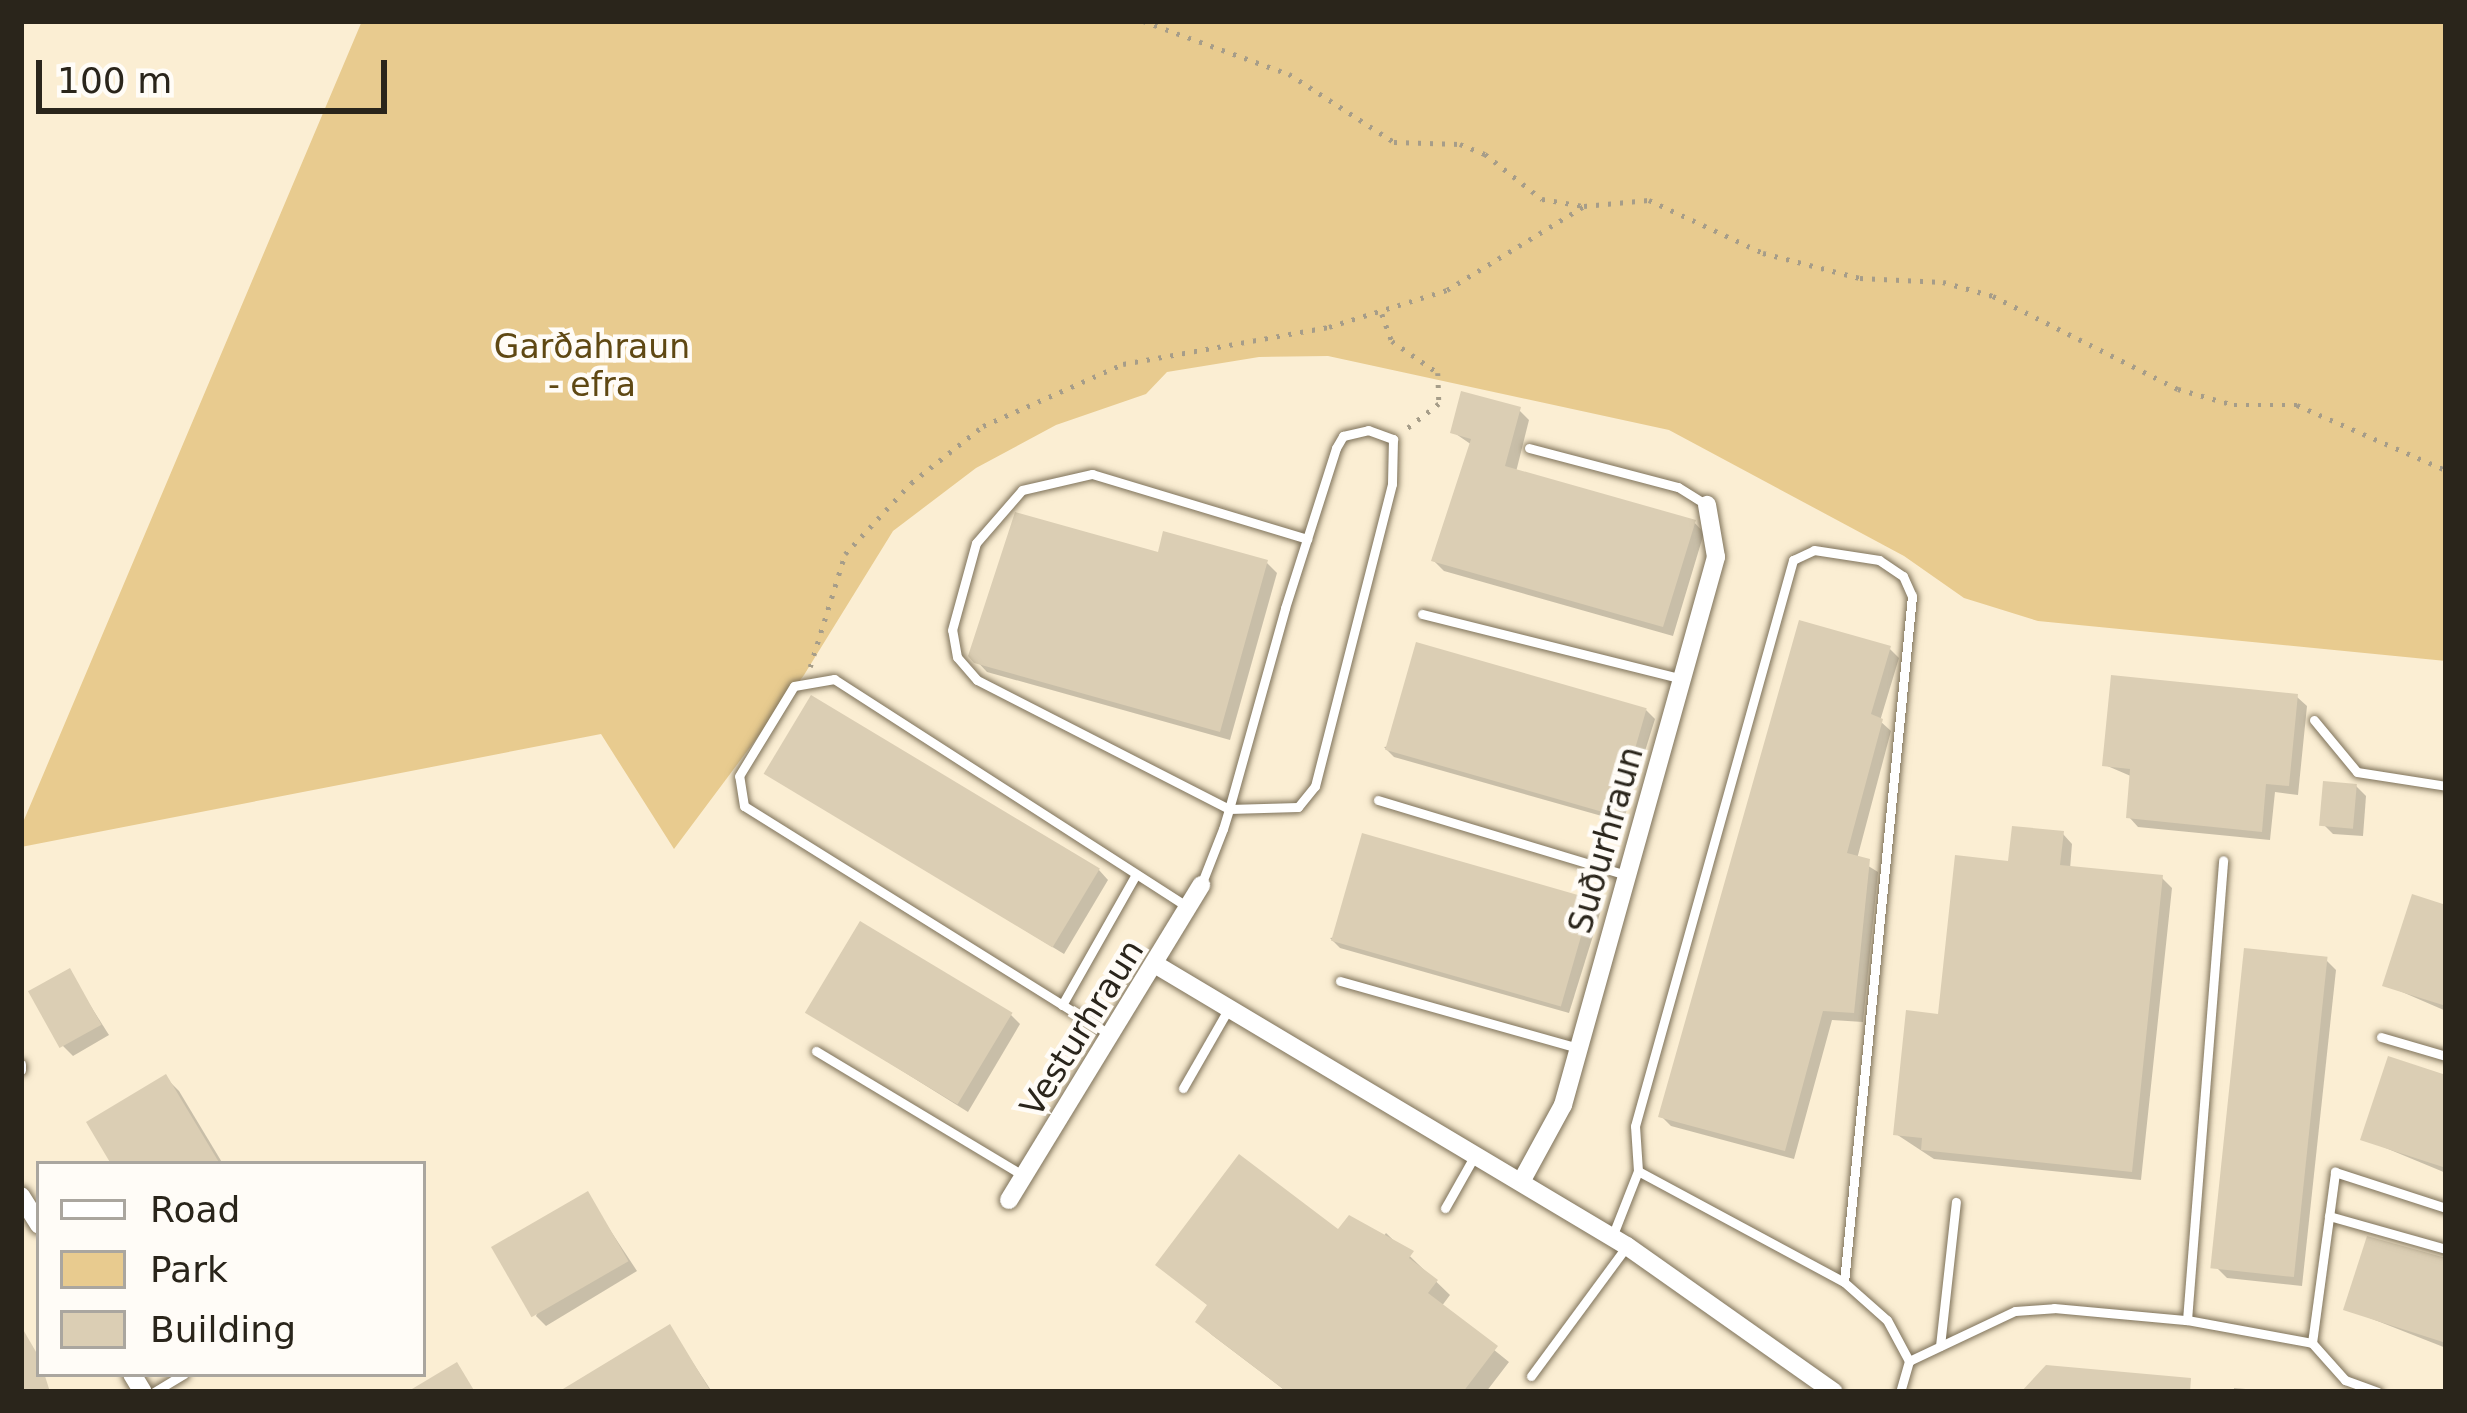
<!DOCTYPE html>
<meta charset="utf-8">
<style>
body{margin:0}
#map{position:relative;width:2467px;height:1413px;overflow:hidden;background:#fbeed3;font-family:"DejaVu Sans",sans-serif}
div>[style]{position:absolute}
.green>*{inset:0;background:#e8cb8f}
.shadow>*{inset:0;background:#0003}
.building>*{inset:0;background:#dbceb4;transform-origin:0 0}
.path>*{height:4.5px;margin-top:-2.25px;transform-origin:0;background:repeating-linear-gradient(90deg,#a69d89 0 3px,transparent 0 12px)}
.roads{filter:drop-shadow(0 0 3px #7d7159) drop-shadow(0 0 3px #7d7159)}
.lane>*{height:9px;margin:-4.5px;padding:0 4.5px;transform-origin:4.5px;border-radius:4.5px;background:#fff}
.street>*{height:18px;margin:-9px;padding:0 9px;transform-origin:9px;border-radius:9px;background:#fff}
span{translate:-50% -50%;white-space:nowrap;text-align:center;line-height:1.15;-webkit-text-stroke:9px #fffcf7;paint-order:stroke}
.park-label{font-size:33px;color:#5f4813}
.street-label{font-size:33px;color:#2a251b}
.frame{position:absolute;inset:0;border:24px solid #2a251b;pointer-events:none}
.legend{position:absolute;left:36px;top:1161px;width:390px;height:216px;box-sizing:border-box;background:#fffcf7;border:3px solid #aaa69f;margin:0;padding:15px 21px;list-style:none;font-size:36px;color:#2a251b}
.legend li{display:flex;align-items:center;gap:24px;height:60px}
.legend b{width:60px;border:3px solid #aaa69f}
.scale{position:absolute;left:36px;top:60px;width:351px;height:54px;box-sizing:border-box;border:6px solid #2a251b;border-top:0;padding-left:15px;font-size:36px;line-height:42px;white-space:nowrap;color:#2a251b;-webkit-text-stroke:9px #fffcf7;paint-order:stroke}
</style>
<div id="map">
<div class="green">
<i style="clip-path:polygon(362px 21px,2446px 21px,2446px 661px,2038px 621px,1964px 598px,1904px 556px,1669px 430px,1328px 356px,1259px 357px,1167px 372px,1146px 394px,1056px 425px,976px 468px,893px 531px,804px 675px,674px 849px,601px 734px,21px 847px,21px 827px)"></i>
</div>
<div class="shadow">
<i style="clip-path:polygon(1519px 410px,1529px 420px,1516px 472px,1694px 522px,1704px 533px,1673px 636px,1444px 571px,1434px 561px,1472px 445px,1453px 432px)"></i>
<i style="clip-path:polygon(1160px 556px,1267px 563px,1277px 573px,1230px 740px,987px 672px,972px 656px)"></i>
<i style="clip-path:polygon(1889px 648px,1899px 658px,1880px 721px,1891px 731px,1857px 859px,1878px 872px,1863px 1022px,1832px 1020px,1794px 1159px,1671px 1126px,1661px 1116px)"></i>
<i style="clip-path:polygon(2297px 697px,2307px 706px,2298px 795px,2275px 792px,2270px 840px,2138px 827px,2129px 817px,2133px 777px,2105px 765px)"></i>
<i style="clip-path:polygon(1645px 709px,1655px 719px,1623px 822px,1394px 757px,1384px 747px)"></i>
<i style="clip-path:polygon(767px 773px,1099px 870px,1108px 880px,1064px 954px)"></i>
<i style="clip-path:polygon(2356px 786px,2366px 796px,2363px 836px,2333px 834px,2323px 824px)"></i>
<i style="clip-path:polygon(2063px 834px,2072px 844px,2070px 869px,2162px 878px,2172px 888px,2141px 1180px,1934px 1159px,1896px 1134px,2010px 864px)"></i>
<i style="clip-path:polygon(1591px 900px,1601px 910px,1569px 1013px,1340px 948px,1330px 938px)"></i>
<i style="clip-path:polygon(2446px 908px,2446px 1011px,2386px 985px)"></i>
<i style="clip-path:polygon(2326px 960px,2336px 970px,2302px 1286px,2227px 1278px,2217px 1268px)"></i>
<i style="clip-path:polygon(69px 972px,109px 1035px,73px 1056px,63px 1046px)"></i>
<i style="clip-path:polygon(808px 1012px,1011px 1015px,1020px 1024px,968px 1112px)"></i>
<i style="clip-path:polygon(165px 1077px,179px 1091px,223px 1164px,115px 1164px)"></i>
<i style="clip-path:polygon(2446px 1078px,2446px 1173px,2364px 1139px)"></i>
<i style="clip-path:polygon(587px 1195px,637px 1271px,546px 1326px,536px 1316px)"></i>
<i style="clip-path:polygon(1386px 1233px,1450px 1295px,1441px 1307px,1509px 1362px,1486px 1392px,1287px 1392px,1212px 1335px,1198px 1322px,1210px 1307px,1159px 1265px,1339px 1234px,1380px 1241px)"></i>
<i style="clip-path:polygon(2446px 1262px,2446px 1348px,2347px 1309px)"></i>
<i style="clip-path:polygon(670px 1328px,712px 1392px,583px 1392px)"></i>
<i style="clip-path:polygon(2234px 1388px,2281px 1392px,2234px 1392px)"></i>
</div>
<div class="building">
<i style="clip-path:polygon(1461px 391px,1521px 407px,1505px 466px,1696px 520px,1663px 627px,1431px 561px,1471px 439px,1450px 433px)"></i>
<i style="clip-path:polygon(1015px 512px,1158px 552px,1163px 531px,1268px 560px,1220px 732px,974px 663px,968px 656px)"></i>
<i style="clip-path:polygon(1799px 620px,1891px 646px,1871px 714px,1883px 719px,1847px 853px,1870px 859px,1854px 1013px,1823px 1011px,1785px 1151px,1658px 1117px)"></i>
<i style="left:1416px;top:642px;width:240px;height:112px;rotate:16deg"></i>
<i style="clip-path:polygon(2111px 675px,2298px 694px,2289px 786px,2266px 784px,2262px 832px,2126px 818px,2130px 769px,2102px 766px)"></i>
<i style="left:811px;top:695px;width:337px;height:92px;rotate:31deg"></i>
<i style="left:2323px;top:781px;width:34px;height:45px;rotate:5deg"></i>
<i style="clip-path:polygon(2012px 826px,2064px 831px,2060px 865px,2163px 875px,2132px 1172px,1921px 1150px,1922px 1138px,1893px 1135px,1906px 1010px,1938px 1014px,1955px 855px,2008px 861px)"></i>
<i style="left:1362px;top:833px;width:239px;height:112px;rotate:16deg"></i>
<i style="clip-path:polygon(2412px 894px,2446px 905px,2446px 1006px,2382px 986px)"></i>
<i style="left:860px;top:921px;width:178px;height:107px;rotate:31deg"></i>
<i style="left:2244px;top:948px;width:84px;height:322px;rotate:6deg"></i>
<i style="left:70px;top:968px;width:65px;height:48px;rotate:61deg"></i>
<i style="clip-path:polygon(2388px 1056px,2446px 1075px,2446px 1168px,2360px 1140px)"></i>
<i style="clip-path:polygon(166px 1074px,220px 1164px,111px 1164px,86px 1122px)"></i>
<i style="clip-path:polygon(1239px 1154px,1338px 1229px,1349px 1215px,1414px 1251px,1409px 1258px,1438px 1280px,1428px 1293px,1498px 1346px,1463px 1392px,1287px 1392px,1195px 1322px,1207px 1305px,1155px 1265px)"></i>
<i style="left:588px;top:1191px;width:81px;height:112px;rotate:60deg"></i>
<i style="clip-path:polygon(2367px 1236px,2446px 1258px,2446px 1343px,2343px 1310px)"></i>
<i style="clip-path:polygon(670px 1324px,711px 1392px,558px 1392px)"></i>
<i style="clip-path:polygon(21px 1326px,39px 1357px,50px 1392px,21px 1392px)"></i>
<i style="clip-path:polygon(457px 1362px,475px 1392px,407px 1392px)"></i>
<i style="clip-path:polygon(2046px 1365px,2191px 1378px,2190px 1392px,2021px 1392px)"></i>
</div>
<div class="path">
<i style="left:1143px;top:21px;width:155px;rotate:20deg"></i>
<i style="left:1289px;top:74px;width:125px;rotate:32.9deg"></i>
<i style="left:1394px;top:142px;width:66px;rotate:1.7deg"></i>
<i style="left:1460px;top:144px;width:27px;rotate:22deg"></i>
<i style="left:1485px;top:154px;width:73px;rotate:38.3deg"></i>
<i style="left:1542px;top:199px;width:43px;rotate:9.5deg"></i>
<i style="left:1584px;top:206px;width:65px;rotate:-5.3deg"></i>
<i style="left:1649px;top:200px;width:126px;rotate:24.9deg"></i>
<i style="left:1763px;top:253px;width:100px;rotate:14.5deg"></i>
<i style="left:1860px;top:278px;width:83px;rotate:2.8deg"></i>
<i style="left:1943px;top:282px;width:52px;rotate:15.6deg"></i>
<i style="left:1993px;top:296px;width:207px;rotate:26.7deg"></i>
<i style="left:2178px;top:389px;width:58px;rotate:15.9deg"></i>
<i style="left:2234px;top:405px;width:63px"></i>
<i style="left:2297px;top:405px;width:163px;rotate:23.6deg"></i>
<i style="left:1382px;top:314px;width:29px;rotate:70deg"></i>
<i style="left:1392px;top:341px;width:56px;rotate:34.8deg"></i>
<i style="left:1438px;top:373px;width:31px;rotate:88deg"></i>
<i style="left:1439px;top:404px;width:46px;rotate:142.1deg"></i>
<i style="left:810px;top:667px;width:118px;rotate:-72.8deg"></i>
<i style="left:845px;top:554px;width:97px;rotate:-47.1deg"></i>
<i style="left:911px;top:483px;width:92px;rotate:-38.4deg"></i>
<i style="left:983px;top:426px;width:153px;rotate:-23.9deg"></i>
<i style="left:1123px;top:364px;width:209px;rotate:-10.2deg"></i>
<i style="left:1329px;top:327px;width:124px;rotate:-17.4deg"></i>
<i style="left:1447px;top:290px;width:161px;rotate:-31.5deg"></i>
</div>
<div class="roads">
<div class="lane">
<i style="left:1529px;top:448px;width:154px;rotate:14.7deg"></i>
<i style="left:1678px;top:487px;width:34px;rotate:32deg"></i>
<i style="left:1422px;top:614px;width:268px;rotate:14deg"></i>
<i style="left:2314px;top:720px;width:67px;rotate:50.4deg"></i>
<i style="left:2357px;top:772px;width:90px;rotate:8.9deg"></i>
<i style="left:1378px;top:800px;width:260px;rotate:16.8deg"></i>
<i style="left:1201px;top:885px;width:60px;rotate:-68.6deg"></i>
<i style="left:1223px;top:829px;width:21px;rotate:-73deg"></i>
<i style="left:1229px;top:809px;width:209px;rotate:-74.4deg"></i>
<i style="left:1285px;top:608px;width:168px;rotate:-72.3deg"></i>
<i style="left:1336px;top:448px;width:14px;rotate:-60deg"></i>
<i style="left:1343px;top:436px;width:26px;rotate:-13deg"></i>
<i style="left:1368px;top:430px;width:27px;rotate:20deg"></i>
<i style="left:1393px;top:439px;width:45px;rotate:91.3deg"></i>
<i style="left:1392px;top:484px;width:312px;rotate:104.3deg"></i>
<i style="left:1315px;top:786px;width:27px;rotate:129deg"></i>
<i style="left:1298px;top:807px;width:69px;rotate:178.3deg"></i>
<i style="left:1229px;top:809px;width:283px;rotate:-152.9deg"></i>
<i style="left:977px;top:680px;width:30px;rotate:-131deg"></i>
<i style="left:957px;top:657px;width:27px;rotate:-100deg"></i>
<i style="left:952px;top:630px;width:90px;rotate:-74.6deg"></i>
<i style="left:976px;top:543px;width:70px;rotate:-49deg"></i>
<i style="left:1022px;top:490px;width:72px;rotate:-12.9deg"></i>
<i style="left:1092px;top:474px;width:225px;rotate:16.8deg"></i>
<i style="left:1340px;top:981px;width:247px;rotate:15.7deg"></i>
<i style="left:1062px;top:1005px;width:150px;rotate:-60.5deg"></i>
<i style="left:1109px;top:1034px;width:430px;rotate:-148deg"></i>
<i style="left:744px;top:806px;width:30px;rotate:-99deg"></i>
<i style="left:739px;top:776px;width:105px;rotate:-58.6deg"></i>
<i style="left:794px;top:686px;width:41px;rotate:-9.9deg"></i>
<i style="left:834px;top:679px;width:422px;rotate:32.8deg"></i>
<i style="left:2381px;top:1037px;width:68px;rotate:16.3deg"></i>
<i style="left:816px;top:1051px;width:240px;rotate:31deg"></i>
<i style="left:21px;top:1064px;width:6px;rotate:90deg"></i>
<i style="left:1183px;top:1088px;width:92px;rotate:-60.1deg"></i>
<i style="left:1638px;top:1171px;width:45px;rotate:-93.8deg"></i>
<i style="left:1635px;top:1126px;width:588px;rotate:-74.4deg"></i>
<i style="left:1793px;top:560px;width:23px;rotate:-25deg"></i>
<i style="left:1814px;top:550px;width:66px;rotate:8.7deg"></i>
<i style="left:1879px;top:560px;width:29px;rotate:34deg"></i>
<i style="left:1903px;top:576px;width:22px;rotate:66deg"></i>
<i style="left:1912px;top:596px;width:689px;rotate:95.66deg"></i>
<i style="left:1445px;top:1208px;width:61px;rotate:-60.5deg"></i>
<i style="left:2329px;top:1216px;width:122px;rotate:15.8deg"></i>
<i style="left:1612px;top:1237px;width:71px;rotate:-68.5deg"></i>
<i style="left:1638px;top:1171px;width:234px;rotate:28.3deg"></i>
<i style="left:1844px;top:1282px;width:57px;rotate:41.5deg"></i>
<i style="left:1887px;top:1320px;width:47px;rotate:61.8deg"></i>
<i style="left:1909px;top:1361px;width:32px;rotate:106deg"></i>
<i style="left:2187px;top:1320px;width:461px;rotate:-85.5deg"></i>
<i style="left:2312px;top:1343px;width:173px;rotate:-82.3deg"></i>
<i style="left:2335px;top:1172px;width:117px;rotate:18deg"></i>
<i style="left:1940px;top:1346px;width:145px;rotate:-83.7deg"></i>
<i style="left:1909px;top:1361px;width:117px;rotate:-25.3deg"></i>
<i style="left:2015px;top:1311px;width:39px;rotate:-4deg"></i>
<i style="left:2054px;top:1308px;width:134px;rotate:5.2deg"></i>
<i style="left:2187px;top:1320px;width:127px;rotate:10.4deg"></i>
<i style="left:2312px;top:1343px;width:50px;rotate:48.3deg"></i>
<i style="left:2345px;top:1380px;width:35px;rotate:20deg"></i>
<i style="left:1531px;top:1376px;width:162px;rotate:-53.6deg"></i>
<i style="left:154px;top:1392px;width:35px;rotate:-31deg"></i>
</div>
<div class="street">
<i style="left:1158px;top:966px;width:546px;rotate:30.84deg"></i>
<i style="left:1627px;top:1246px;width:253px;rotate:35.2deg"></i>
<i style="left:1521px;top:1182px;width:88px;rotate:-61.4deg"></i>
<i style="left:1563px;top:1105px;width:569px;rotate:-74.4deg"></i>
<i style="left:1716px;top:557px;width:53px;rotate:-99.8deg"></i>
<i style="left:21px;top:1196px;width:34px;rotate:58deg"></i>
<i style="left:1009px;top:1200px;width:369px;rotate:-58.6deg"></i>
<i style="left:132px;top:1374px;width:21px;rotate:59deg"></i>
</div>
</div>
<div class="park-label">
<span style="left:592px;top:366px">Garðahraun<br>- efra</span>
</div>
<div class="street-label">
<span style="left:1606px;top:840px;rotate:-74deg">Suðurhraun</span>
<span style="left:1082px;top:1028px;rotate:-58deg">Vesturhraun</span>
</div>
<div class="frame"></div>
<ul class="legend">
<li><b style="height:15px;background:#fff"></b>Road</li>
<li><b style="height:33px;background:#e8cb8f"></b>Park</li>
<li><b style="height:33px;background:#dbceb4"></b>Building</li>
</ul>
<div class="scale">100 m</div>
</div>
